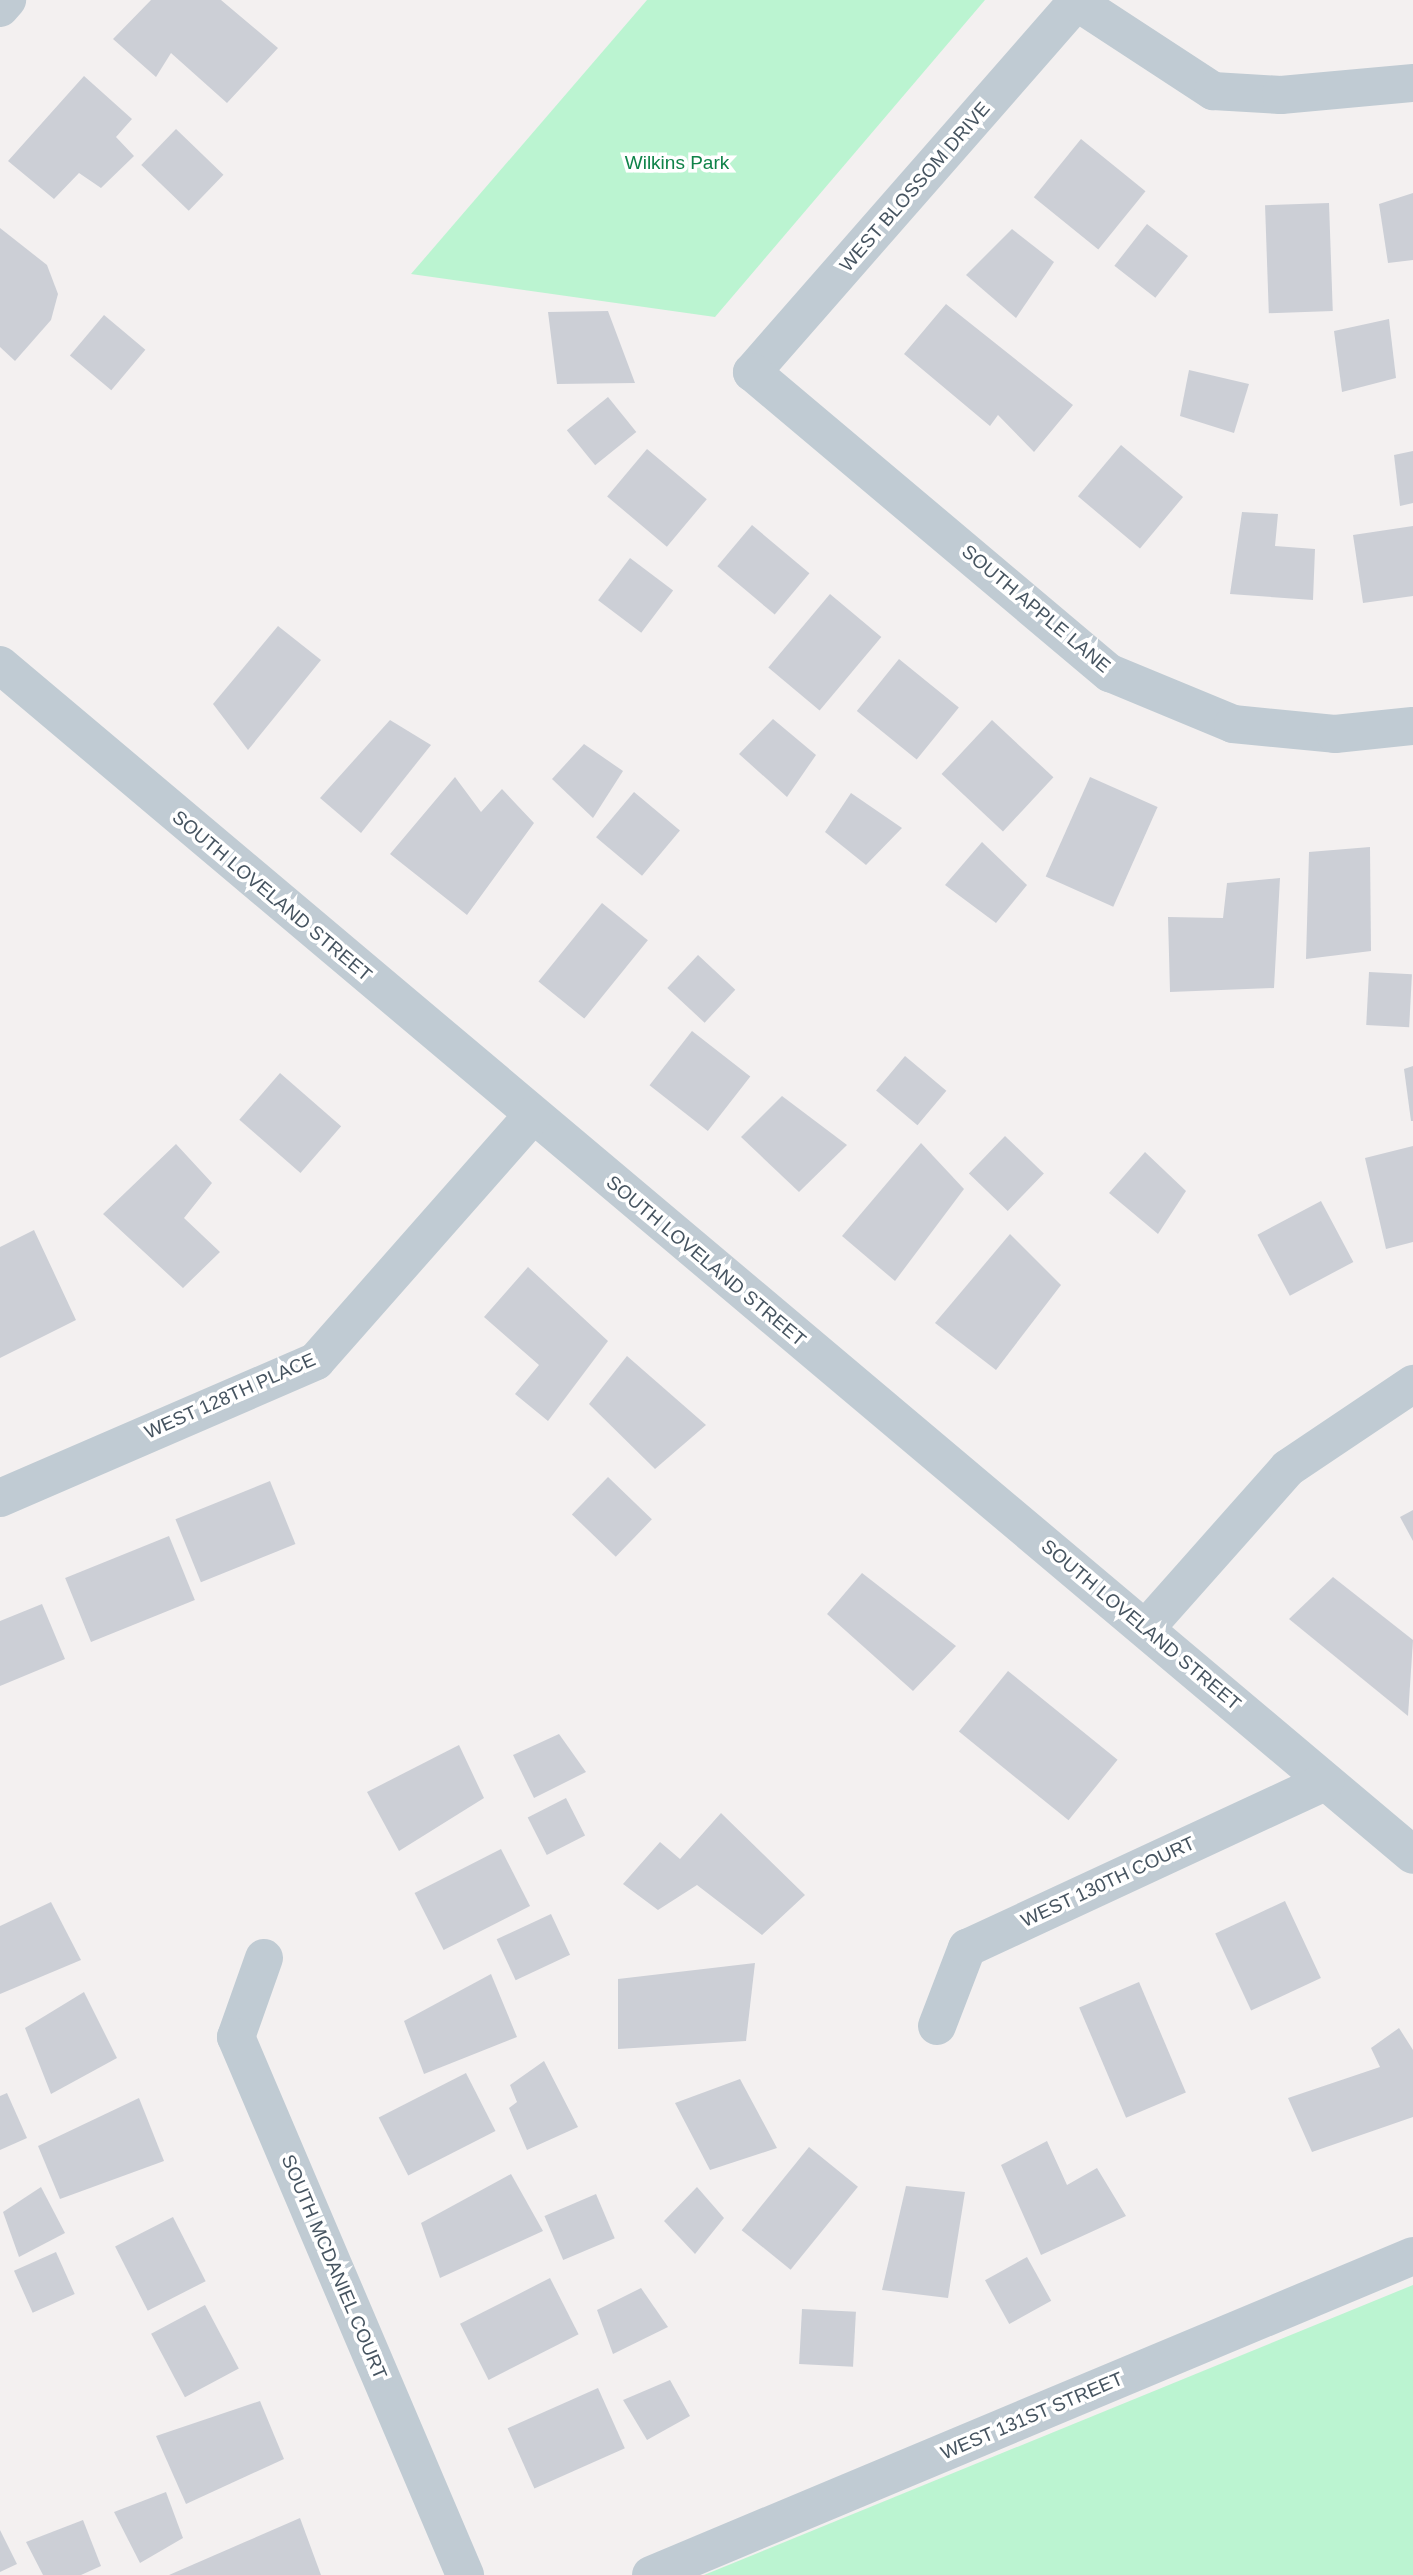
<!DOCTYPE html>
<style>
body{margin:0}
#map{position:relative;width:1413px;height:2575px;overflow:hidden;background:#f3f0f0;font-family:Arial,sans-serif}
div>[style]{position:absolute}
.green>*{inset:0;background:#bbf4d1}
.building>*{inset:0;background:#cccfd6;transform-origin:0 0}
.minor>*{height:38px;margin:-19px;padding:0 19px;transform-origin:19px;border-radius:19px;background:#c0cbd3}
span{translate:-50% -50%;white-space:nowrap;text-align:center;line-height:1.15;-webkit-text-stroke:7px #fff;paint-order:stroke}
.park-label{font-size:19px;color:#0f8349}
.street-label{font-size:19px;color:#465460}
</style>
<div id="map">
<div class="green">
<i style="clip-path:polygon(647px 0,985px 0,715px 317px,411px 274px)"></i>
<i style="clip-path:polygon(1413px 2285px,1413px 2575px,704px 2575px)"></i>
</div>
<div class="building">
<i style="clip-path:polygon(151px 0,221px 0,278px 48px,227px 103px,171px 53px,156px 77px,113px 39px)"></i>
<i style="clip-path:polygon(84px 76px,132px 119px,116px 137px,134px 156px,101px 188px,79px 173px,54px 199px,8px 161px)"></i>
<i style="left:176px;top:129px;width:66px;height:50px;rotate:44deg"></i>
<i style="left:1081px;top:139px;width:83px;height:75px;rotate:39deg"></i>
<i style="clip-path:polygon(1413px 193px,1413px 260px,1388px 263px,1379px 204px)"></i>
<i style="left:1329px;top:203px;width:108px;height:64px;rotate:88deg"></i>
<i style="left:1147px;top:224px;width:52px;height:53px;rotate:38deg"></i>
<i style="clip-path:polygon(0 228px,47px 265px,58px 294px,51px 320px,15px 361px,0 347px)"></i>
<i style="clip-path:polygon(1012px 229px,1054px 262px,1016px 318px,966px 275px)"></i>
<i style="clip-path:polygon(946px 304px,1073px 405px,1034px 452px,998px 415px,990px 426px,904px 354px)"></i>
<i style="clip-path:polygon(608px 311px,635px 383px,557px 384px,548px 312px)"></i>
<i style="left:104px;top:315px;width:54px;height:53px;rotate:40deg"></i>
<i style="clip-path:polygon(1389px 319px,1396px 378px,1342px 392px,1334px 331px)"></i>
<i style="clip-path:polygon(1189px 370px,1249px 384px,1234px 433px,1180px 416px)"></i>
<i style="left:608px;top:397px;width:45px;height:53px;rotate:51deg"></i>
<i style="left:1121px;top:445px;width:81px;height:67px;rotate:40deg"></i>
<i style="left:647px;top:449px;width:78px;height:62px;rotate:40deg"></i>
<i style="clip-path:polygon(1413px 451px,1413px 503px,1400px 506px,1394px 455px)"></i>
<i style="clip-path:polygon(1242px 512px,1278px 514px,1275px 546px,1315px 549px,1313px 600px,1230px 594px)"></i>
<i style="left:752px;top:525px;width:75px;height:54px;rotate:40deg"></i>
<i style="clip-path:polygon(1413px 526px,1413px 596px,1363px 603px,1353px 535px)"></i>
<i style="left:630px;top:558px;width:54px;height:53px;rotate:37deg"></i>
<i style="left:830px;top:594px;width:67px;height:96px;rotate:40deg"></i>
<i style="clip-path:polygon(278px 626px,321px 660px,248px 750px,213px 704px)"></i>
<i style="left:899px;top:659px;width:77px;height:67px;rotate:39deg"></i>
<i style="clip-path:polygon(773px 719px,816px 755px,787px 797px,739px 754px)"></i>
<i style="clip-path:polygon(390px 720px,431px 745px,361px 833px,320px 798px)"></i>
<i style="left:992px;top:720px;width:84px;height:74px;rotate:43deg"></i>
<i style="clip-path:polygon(584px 744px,623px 771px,593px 818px,552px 779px)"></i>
<i style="clip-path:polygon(455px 777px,481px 812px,502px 789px,534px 823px,467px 915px,390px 854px)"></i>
<i style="left:1090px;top:777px;width:74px;height:109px;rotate:24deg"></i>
<i style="left:634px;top:792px;width:60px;height:59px;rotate:40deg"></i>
<i style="clip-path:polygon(851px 793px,902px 828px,866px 865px,825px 832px)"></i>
<i style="clip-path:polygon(982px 842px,1027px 885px,996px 923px,945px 885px)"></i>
<i style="clip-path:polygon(1370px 847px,1371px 951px,1306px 959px,1309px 852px)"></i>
<i style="clip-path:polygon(1280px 878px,1274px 988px,1170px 992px,1168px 917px,1223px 918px,1227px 883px)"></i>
<i style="left:602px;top:903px;width:59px;height:101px;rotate:39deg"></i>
<i style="left:698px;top:955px;width:51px;height:45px;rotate:43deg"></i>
<i style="left:1369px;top:972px;width:43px;height:53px;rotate:3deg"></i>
<i style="left:692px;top:1031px;width:74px;height:69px;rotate:38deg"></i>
<i style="left:905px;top:1056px;width:54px;height:45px;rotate:40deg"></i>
<i style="clip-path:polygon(1413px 1066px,1413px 1121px,1411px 1121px,1404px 1069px)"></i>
<i style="left:280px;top:1073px;width:81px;height:62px;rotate:41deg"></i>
<i style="clip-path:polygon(782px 1096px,847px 1145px,799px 1192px,741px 1137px)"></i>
<i style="left:1005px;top:1136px;width:54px;height:52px;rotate:44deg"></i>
<i style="clip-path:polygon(921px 1143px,964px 1189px,895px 1281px,842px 1236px)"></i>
<i style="clip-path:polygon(176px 1144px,212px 1183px,184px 1218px,220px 1252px,183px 1288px,103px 1214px)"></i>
<i style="clip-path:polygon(1413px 1146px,1413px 1242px,1386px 1249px,1365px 1158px)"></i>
<i style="clip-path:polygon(1145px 1152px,1186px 1191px,1158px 1234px,1109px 1193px)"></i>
<i style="left:1321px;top:1201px;width:69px;height:72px;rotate:62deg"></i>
<i style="clip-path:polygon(34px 1230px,76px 1320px,0 1358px,0 1247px)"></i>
<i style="clip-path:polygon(1010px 1234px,1061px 1285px,996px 1370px,935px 1323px)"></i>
<i style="clip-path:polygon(528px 1267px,608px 1341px,548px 1421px,515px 1394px,539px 1365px,484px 1317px)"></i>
<i style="clip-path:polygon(627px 1356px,706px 1425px,655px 1469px,589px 1404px)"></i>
<i style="left:608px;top:1477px;width:61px;height:52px;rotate:44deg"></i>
<i style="left:270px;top:1481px;width:68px;height:102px;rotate:68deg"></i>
<i style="clip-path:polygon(1413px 1510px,1413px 1541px,1400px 1517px)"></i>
<i style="left:169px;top:1536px;width:69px;height:112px;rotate:68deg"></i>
<i style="clip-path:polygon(862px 1573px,956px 1646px,913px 1691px,827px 1614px)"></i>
<i style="clip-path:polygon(1333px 1577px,1413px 1640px,1408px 1716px,1289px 1619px)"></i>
<i style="clip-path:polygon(42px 1604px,65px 1659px,0 1686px,0 1621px)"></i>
<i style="left:1008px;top:1671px;width:141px;height:78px;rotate:39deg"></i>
<i style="clip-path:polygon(559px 1734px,586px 1772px,534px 1798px,513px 1755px)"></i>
<i style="clip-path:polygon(459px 1745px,484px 1798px,399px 1851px,367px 1792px)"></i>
<i style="left:566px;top:1798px;width:42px;height:43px;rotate:63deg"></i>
<i style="clip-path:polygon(721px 1813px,805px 1895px,762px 1935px,697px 1885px,658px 1910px,623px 1884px,660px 1842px,680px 1859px)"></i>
<i style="left:501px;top:1849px;width:64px;height:97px;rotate:63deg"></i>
<i style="left:1285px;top:1901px;width:85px;height:77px;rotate:65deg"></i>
<i style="clip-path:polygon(51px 1902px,81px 1960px,0 1994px,0 1926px)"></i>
<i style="left:551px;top:1914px;width:45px;height:60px;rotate:65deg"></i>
<i style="clip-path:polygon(755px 1963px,746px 2041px,618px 2049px,618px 1979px)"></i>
<i style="clip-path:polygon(491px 1974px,517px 2037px,424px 2074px,404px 2021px)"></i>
<i style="left:1139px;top:1982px;width:120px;height:65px;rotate:67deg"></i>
<i style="clip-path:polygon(84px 1992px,117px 2058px,51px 2094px,25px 2028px)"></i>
<i style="clip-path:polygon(1399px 2028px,1413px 2050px,1413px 2117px,1312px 2152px,1288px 2098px,1380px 2067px,1371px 2048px)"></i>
<i style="clip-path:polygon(544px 2061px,578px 2127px,527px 2150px,509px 2108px,517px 2102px,510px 2085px)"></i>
<i style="left:466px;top:2073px;width:65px;height:98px;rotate:63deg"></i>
<i style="clip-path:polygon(740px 2079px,777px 2148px,710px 2170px,675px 2103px)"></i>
<i style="clip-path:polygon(7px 2093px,27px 2138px,0 2150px,0 2096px)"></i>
<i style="clip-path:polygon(139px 2098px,164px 2161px,60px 2199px,38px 2146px)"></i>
<i style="clip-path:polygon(1047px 2141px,1067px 2185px,1097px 2168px,1126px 2216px,1041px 2255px,1001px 2165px)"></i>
<i style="left:809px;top:2147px;width:63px;height:107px;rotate:39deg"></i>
<i style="clip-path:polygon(511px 2174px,543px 2231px,440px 2278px,421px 2223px)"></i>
<i style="clip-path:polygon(906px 2186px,965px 2192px,948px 2298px,882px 2290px)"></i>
<i style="clip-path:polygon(41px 2187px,65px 2233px,19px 2257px,3px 2212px)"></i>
<i style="clip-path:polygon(697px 2187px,724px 2218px,695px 2254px,664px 2221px)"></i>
<i style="left:596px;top:2194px;width:48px;height:56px;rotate:67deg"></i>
<i style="left:173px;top:2217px;width:72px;height:65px;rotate:63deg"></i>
<i style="left:56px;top:2252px;width:46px;height:46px;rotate:66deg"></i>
<i style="left:1027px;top:2257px;width:50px;height:48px;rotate:61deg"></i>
<i style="left:550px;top:2278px;width:63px;height:101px;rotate:63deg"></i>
<i style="clip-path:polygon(641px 2288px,668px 2327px,613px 2354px,597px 2310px)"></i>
<i style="left:205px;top:2305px;width:72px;height:61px;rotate:62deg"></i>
<i style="left:802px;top:2309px;width:54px;height:55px;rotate:3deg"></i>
<i style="clip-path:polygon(670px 2380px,690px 2416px,647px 2440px,623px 2400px)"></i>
<i style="left:598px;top:2388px;width:66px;height:99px;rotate:66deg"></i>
<i style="clip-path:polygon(260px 2401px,284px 2459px,186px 2504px,156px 2436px)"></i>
<i style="clip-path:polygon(166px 2492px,183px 2538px,140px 2563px,114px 2512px)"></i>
<i style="clip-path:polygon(300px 2518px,321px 2575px,169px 2575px)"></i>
<i style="clip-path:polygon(83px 2520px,101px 2566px,81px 2575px,43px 2575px,26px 2542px)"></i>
<i style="clip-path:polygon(0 2530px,17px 2564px,0 2572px)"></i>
</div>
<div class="minor">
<i style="left:1078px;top:0;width:495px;rotate:131.2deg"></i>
<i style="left:752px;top:372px;width:468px;rotate:40.1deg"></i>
<i style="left:1110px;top:673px;width:133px;rotate:22.5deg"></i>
<i style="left:1233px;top:724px;width:102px;rotate:5.6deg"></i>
<i style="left:1335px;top:734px;width:78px;rotate:-5.9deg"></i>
<i style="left:1077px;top:2px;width:163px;rotate:33.2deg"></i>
<i style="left:1213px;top:91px;width:68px;rotate:3.4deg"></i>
<i style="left:1281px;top:95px;width:133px;rotate:-5.2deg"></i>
<i style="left:0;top:8px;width:11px;rotate:-49deg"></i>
<i style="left:0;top:665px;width:1847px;rotate:40.1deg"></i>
<i style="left:0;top:1498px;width:344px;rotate:-23.4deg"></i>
<i style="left:316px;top:1361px;width:327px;rotate:-48.6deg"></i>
<i style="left:1146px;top:1628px;width:214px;rotate:-48.4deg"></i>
<i style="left:1288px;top:1468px;width:151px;rotate:-33.9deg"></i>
<i style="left:264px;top:1958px;width:84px;rotate:109.5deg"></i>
<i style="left:236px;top:2037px;width:585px;rotate:66.94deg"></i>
<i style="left:937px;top:2026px;width:84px;rotate:-69deg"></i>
<i style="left:967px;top:1948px;width:395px;rotate:-24.9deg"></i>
<i style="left:651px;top:2575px;width:826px;rotate:-22.72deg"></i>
</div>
<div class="park-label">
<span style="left:677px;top:163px">Wilkins Park</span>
</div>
<div class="street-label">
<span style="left:915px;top:187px;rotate:-49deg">WEST BLOSSOM DRIVE</span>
<span style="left:1036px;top:609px;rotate:40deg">SOUTH APPLE LANE</span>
<span style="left:272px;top:896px;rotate:40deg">SOUTH LOVELAND STREET</span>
<span style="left:706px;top:1261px;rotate:40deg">SOUTH LOVELAND STREET</span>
<span style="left:230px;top:1396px;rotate:-24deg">WEST 128TH PLACE</span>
<span style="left:1141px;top:1625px;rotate:40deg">SOUTH LOVELAND STREET</span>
<span style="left:1108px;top:1882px;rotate:-25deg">WEST 130TH COURT</span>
<span style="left:334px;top:2267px;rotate:67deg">SOUTH MCDANIEL COURT</span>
<span style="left:1032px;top:2416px;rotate:-23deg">WEST 131ST STREET</span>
</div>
</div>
